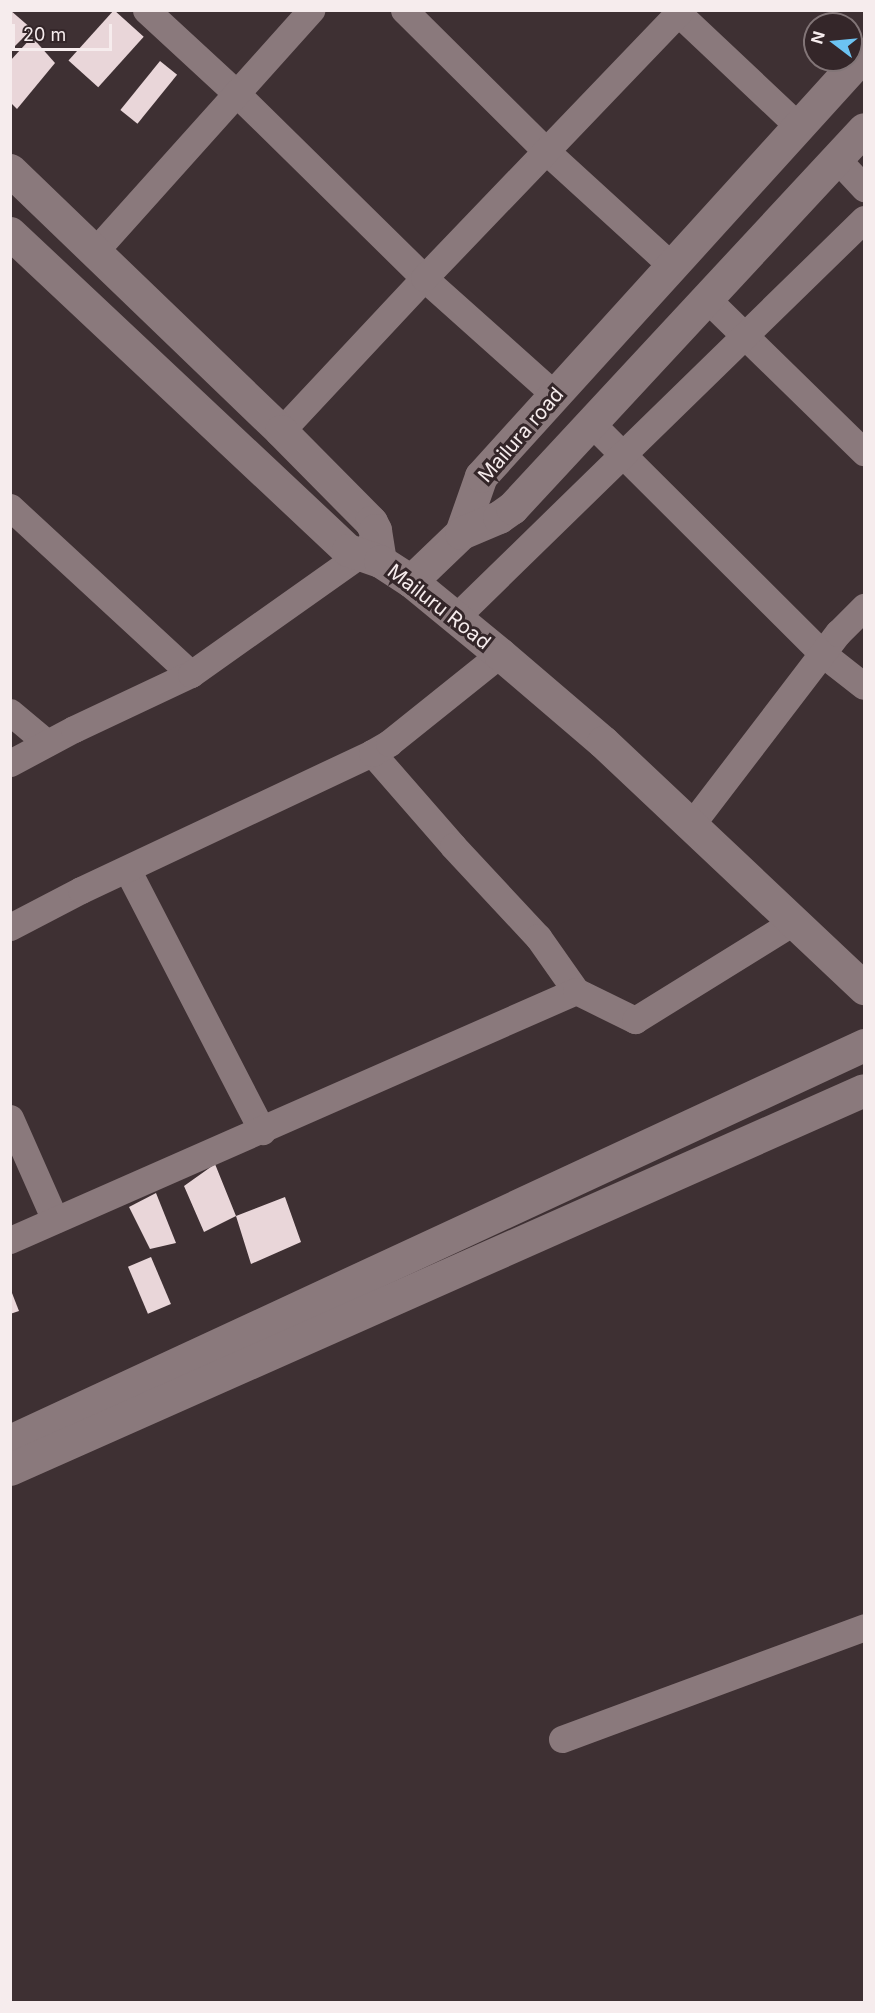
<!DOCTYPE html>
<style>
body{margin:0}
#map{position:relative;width:875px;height:2013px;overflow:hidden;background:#3e3033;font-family:Inter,sans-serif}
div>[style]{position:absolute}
.building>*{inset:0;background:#e9d6d9;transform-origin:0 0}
.minor>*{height:27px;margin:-13.5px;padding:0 13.5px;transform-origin:13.5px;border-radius:13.5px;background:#8a797c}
.tertiary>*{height:33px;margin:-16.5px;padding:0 16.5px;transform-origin:16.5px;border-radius:16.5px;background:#8a797c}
.secondary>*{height:33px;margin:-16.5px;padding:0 16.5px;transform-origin:16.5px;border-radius:16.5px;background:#8a797c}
span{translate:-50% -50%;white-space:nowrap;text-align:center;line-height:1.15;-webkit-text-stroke:6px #342629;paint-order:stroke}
.street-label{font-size:20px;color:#f6eced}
.frame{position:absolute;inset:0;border:12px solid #f6eced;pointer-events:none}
.north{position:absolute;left:803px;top:12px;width:60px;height:60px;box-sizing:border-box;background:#342629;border:2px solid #827577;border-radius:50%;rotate:286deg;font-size:16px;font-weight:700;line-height:24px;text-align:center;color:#f6eced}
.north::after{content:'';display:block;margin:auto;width:21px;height:27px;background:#6cc3f2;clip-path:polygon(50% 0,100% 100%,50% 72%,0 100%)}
.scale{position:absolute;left:12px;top:24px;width:100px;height:27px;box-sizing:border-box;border:3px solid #f6eced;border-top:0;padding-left:8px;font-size:18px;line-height:21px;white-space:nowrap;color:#f6eced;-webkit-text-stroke:4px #342629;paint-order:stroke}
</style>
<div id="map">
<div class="building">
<i style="clip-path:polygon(10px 10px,32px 29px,10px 51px)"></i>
<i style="left:114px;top:10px;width:40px;height:68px;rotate:42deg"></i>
<i style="clip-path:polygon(32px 37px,55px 63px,17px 109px,10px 102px,10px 61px)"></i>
<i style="left:160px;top:61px;width:22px;height:63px;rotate:39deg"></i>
<i style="clip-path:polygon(215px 1164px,236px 1216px,285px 1197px,301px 1242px,251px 1264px,236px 1216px,204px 1232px,184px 1186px)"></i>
<i style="clip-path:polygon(156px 1193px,176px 1243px,150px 1249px,129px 1207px)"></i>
<i style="left:151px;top:1257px;width:51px;height:25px;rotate:67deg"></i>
<i style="clip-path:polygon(10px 1288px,19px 1311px,10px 1314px)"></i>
</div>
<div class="minor">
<i style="left:146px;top:10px;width:122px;rotate:42.7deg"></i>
<i style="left:236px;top:93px;width:264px;rotate:44.5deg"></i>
<i style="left:424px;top:278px;width:176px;rotate:41.8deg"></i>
<i style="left:404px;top:10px;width:200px;rotate:44.8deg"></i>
<i style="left:546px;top:151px;width:172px;rotate:42.4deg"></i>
<i style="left:675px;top:10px;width:170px;rotate:43.3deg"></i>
<i style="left:837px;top:159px;width:40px;rotate:47deg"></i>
<i style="left:95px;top:251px;width:324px;rotate:-48.1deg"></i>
<i style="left:706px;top:298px;width:221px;rotate:44.3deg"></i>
<i style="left:592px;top:424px;width:326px;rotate:44.9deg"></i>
<i style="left:823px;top:654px;width:52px;rotate:38deg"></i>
<i style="left:281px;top:431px;width:209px;rotate:-46.9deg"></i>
<i style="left:424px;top:278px;width:371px;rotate:-46.2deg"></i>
<i style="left:10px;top:507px;width:246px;rotate:42.7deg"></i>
<i style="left:456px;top:617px;width:570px;rotate:-44.29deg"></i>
<i style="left:10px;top:712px;width:48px;rotate:40deg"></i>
<i style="left:372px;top:753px;width:123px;rotate:48.9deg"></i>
<i style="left:453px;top:846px;width:125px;rotate:47deg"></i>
<i style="left:538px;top:937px;width:66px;rotate:54.9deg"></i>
<i style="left:10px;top:763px;width:72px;rotate:-28deg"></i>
<i style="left:74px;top:729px;width:129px;rotate:-25.2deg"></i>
<i style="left:191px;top:674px;width:206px;rotate:-35.3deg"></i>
<i style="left:359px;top:555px;width:18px;rotate:-47deg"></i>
<i style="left:691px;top:825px;width:242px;rotate:-52.6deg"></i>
<i style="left:838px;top:633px;width:37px;rotate:-45deg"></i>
<i style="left:127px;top:869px;width:295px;rotate:62.7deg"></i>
<i style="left:10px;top:927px;width:80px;rotate:-27.5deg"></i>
<i style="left:81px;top:890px;width:322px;rotate:-25.2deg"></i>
<i style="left:372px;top:753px;width:20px;rotate:-30deg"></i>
<i style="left:389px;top:743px;width:142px;rotate:-38.7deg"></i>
<i style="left:10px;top:1118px;width:111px;rotate:66.2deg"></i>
<i style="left:10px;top:1240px;width:618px;rotate:-23.75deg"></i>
<i style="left:576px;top:991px;width:66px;rotate:26.2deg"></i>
<i style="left:635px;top:1020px;width:186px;rotate:-31.8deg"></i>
<i style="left:562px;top:1739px;width:322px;rotate:-20.3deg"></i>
</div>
<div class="tertiary">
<i style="left:10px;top:170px;width:376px;rotate:43.9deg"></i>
<i style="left:281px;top:431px;width:128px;rotate:45.3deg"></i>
<i style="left:371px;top:522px;width:9px;rotate:63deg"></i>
<i style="left:375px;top:530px;width:31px;rotate:81deg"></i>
<i style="left:10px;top:233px;width:463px;rotate:43.2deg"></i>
<i style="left:348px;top:550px;width:34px;rotate:19deg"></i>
<i style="left:380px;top:561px;width:37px;rotate:33deg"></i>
<i style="left:411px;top:581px;width:115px;rotate:39.4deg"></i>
<i style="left:500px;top:654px;width:135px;rotate:40.5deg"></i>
<i style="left:603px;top:742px;width:359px;rotate:43.3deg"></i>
<i style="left:461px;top:533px;width:60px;rotate:-70.7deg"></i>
<i style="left:481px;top:476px;width:570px;rotate:-47.77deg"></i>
<i style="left:411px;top:581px;width:69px;rotate:-43.8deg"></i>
<i style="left:461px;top:533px;width:41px;rotate:-22.8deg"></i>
<i style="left:499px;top:517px;width:16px;rotate:-35deg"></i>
<i style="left:512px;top:508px;width:517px;rotate:-47.12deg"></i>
</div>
<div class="secondary">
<i style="left:10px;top:1441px;width:941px;rotate:-24.88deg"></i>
<i style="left:10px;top:1469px;width:934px;rotate:-23.93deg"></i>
</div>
<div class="street-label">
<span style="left:521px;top:435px;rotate:-49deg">Mailura road</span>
<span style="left:439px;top:607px;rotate:38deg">Mailuru Road</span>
</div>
<div class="frame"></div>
<div class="north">N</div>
<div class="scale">20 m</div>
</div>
